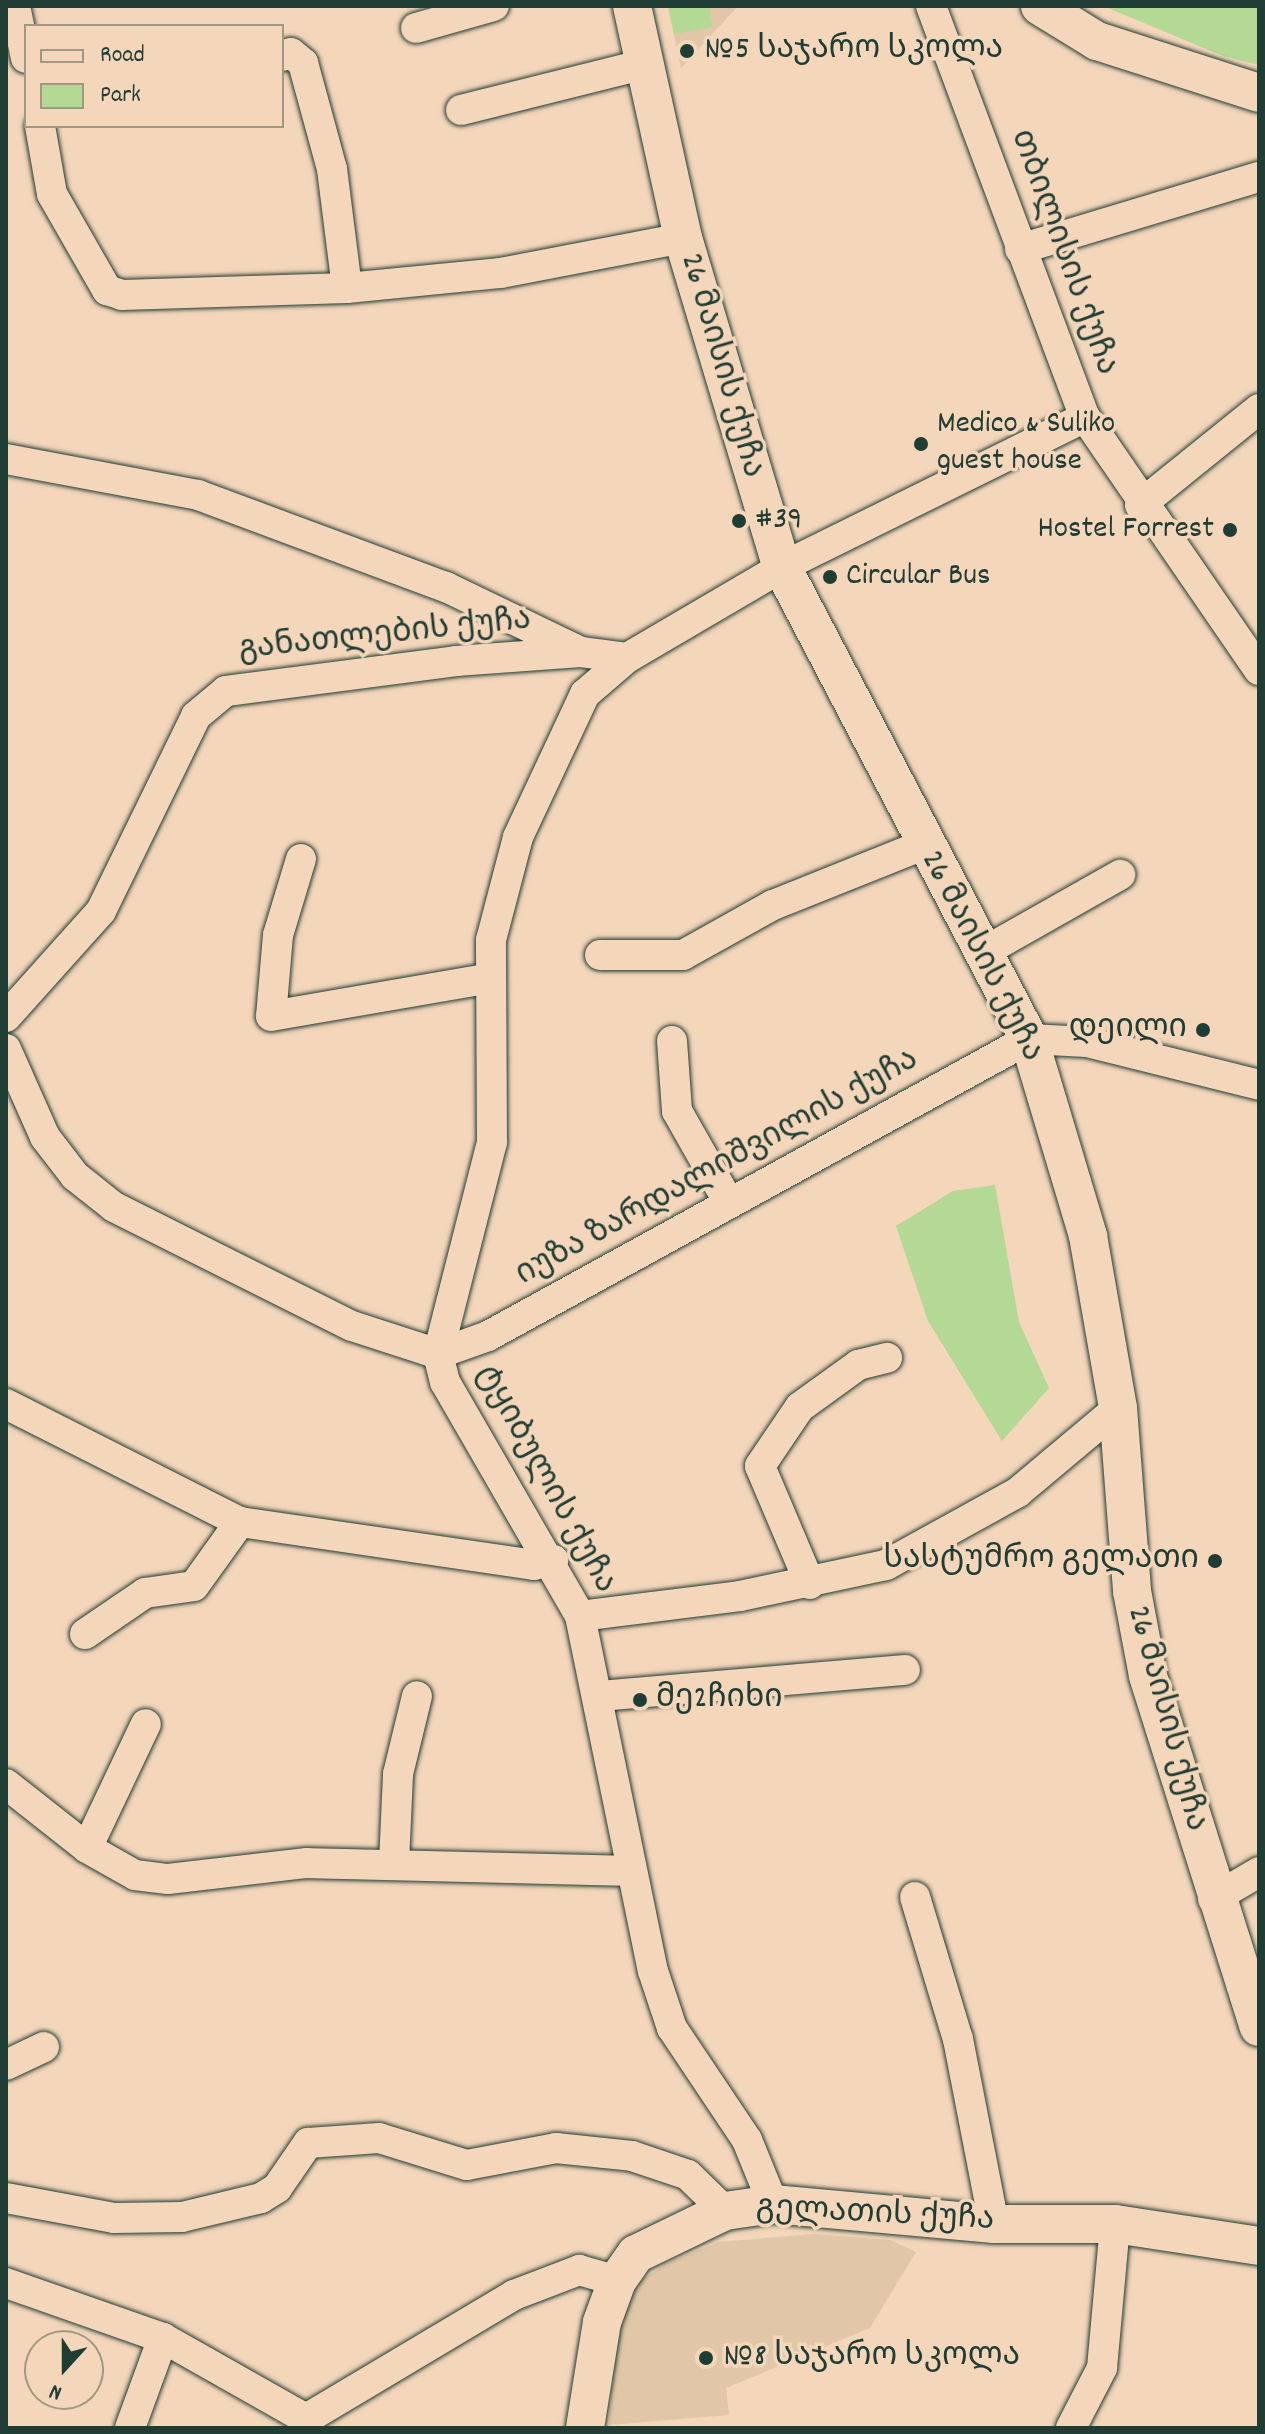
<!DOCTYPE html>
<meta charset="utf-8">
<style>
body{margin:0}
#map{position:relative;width:1265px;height:2434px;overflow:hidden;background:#f4d6ba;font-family:Dekko,"Noto Sans Georgian",sans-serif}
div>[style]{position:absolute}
.built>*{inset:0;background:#e1c7a8}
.green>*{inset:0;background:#b3d994}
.roads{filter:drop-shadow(0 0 2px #1f3d34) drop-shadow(0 0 2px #1f3d34)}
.minor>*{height:30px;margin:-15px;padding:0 15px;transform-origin:15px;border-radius:15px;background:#f4d6ba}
.major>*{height:38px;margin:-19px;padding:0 19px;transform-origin:19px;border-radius:19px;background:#f4d6ba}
.dots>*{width:22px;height:22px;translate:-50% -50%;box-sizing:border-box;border:4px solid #f4d6ba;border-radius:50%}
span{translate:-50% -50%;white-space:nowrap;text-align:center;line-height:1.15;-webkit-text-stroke:7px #f4d6ba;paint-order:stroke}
.poi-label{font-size:32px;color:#1f3d34}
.left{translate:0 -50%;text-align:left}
.right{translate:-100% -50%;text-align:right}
.street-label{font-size:32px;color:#1f3d34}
.frame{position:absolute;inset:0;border:8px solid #1f3d34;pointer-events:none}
.legend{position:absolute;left:24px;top:24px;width:260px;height:104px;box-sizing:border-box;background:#f4d6ba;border:2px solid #9f9984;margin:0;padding:10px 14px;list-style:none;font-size:24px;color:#1f3d34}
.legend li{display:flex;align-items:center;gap:16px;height:40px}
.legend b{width:40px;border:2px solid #9f9984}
.north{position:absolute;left:24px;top:2330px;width:80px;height:80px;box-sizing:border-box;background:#f4d6ba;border:2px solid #9f9984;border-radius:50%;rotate:201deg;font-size:22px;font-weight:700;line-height:32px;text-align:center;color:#1f3d34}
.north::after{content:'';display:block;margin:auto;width:28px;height:36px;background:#1f3d34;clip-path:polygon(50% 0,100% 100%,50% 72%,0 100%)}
</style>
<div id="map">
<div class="built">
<i style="clip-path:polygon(668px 6px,738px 6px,681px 68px)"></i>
<i style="clip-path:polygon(813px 2234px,890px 2240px,916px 2252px,870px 2328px,726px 2388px,729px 2415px,609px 2425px,618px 2322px,630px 2289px,666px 2263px,719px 2242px)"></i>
</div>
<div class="green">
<i style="clip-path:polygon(668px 6px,709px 6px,713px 27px,674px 34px)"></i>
<i style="clip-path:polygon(1103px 6px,1259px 6px,1259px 65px,1223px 56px)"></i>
<i style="clip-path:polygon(995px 1185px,1019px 1322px,1049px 1388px,1002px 1441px,928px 1321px,896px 1226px,953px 1191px)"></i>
</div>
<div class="roads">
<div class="minor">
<i style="left:15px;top:6px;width:53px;rotate:78.1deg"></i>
<i style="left:931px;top:6px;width:439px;rotate:69.5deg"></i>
<i style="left:1085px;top:417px;width:307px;rotate:55.5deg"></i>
<i style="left:416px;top:28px;width:81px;rotate:-15.8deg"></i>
<i style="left:282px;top:56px;width:9px;rotate:-18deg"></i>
<i style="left:291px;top:53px;width:16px;rotate:40deg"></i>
<i style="left:303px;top:63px;width:110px;rotate:74.7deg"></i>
<i style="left:332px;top:169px;width:120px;rotate:82.8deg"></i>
<i style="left:461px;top:110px;width:190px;rotate:-14deg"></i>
<i style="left:40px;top:126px;width:69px;rotate:80deg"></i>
<i style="left:52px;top:194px;width:111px;rotate:60.2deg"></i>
<i style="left:107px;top:290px;width:16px;rotate:18deg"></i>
<i style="left:122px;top:295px;width:225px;rotate:-1.8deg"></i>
<i style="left:347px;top:288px;width:155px;rotate:-5.6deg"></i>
<i style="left:501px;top:273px;width:185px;rotate:-10.9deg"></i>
<i style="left:1020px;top:249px;width:250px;rotate:-16.8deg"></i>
<i style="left:6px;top:459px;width:195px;rotate:10.6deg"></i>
<i style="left:198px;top:495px;width:265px;rotate:20.4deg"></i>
<i style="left:446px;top:587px;width:148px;rotate:25.7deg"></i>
<i style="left:1140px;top:505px;width:153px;rotate:-38.9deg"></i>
<i style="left:301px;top:859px;width:79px;rotate:106.8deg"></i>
<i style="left:278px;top:935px;width:81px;rotate:94.9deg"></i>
<i style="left:271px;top:1016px;width:222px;rotate:-9.8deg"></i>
<i style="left:982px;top:953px;width:159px;rotate:-29.5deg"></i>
<i style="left:600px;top:955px;width:83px"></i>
<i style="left:683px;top:955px;width:103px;rotate:-29.1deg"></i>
<i style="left:773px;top:905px;width:162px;rotate:-21.8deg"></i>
<i style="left:6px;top:1017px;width:142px;rotate:-48.1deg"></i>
<i style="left:101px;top:911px;width:217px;rotate:-64deg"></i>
<i style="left:196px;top:716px;width:39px;rotate:-40deg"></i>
<i style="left:226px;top:691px;width:232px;rotate:-7.4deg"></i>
<i style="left:456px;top:661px;width:125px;rotate:-4.1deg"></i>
<i style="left:581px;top:652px;width:46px;rotate:7.4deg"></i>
<i style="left:627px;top:658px;width:180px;rotate:-30.4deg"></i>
<i style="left:782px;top:567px;width:338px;rotate:-26.3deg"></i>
<i style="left:672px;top:1041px;width:70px;rotate:85.9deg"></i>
<i style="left:677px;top:1111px;width:106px;rotate:60.5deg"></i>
<i style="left:6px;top:1049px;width:96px;rotate:66.1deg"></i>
<i style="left:45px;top:1137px;width:49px;rotate:52.4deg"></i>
<i style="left:75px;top:1176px;width:50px;rotate:38.5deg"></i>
<i style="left:114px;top:1207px;width:266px;rotate:26.6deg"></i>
<i style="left:352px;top:1326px;width:90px;rotate:18deg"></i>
<i style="left:438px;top:1354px;width:53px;rotate:-19.8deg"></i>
<i style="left:488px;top:1336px;width:617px;rotate:-28.77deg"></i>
<i style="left:1029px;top:1039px;width:58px;rotate:3deg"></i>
<i style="left:1087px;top:1042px;width:177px;rotate:14deg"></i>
<i style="left:438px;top:1354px;width:29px;rotate:76deg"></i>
<i style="left:445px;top:1382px;width:270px;rotate:60deg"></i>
<i style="left:580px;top:1616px;width:362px;rotate:78.4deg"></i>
<i style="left:653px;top:1971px;width:60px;rotate:71.6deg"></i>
<i style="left:672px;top:2028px;width:135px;rotate:56.2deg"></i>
<i style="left:747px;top:2140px;width:69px;rotate:67.9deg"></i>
<i style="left:438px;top:1354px;width:219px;rotate:-75.7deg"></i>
<i style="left:492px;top:1142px;width:202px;rotate:-90.3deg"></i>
<i style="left:491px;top:940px;width:106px;rotate:-75.3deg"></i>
<i style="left:518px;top:837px;width:158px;rotate:-64.9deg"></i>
<i style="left:585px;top:694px;width:55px;rotate:-40.6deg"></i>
<i style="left:6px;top:1404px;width:262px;rotate:26.8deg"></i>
<i style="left:240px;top:1522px;width:297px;rotate:8.3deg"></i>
<i style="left:534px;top:1565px;width:20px;rotate:-15deg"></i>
<i style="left:810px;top:1584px;width:128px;rotate:-113deg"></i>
<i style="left:760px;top:1466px;width:71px;rotate:-55.9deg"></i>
<i style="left:800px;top:1407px;width:72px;rotate:-35.9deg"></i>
<i style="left:858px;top:1365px;width:30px;rotate:-14deg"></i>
<i style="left:580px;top:1616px;width:161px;rotate:-7.1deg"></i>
<i style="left:740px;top:1596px;width:149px;rotate:-12deg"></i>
<i style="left:886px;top:1565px;width:151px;rotate:-28.9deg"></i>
<i style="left:1018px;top:1492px;width:131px;rotate:-40deg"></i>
<i style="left:85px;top:1634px;width:73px;rotate:-34.3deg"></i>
<i style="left:145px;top:1593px;width:49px;rotate:-8.1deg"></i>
<i style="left:194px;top:1586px;width:79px;rotate:-54.3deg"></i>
<i style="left:600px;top:1696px;width:306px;rotate:-4.9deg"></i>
<i style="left:6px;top:1784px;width:103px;rotate:38.3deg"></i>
<i style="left:87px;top:1848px;width:55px;rotate:29.4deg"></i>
<i style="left:135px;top:1875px;width:33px;rotate:7deg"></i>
<i style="left:168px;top:1879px;width:140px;rotate:-6.6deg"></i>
<i style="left:307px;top:1863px;width:321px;rotate:1.4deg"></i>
<i style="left:87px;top:1848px;width:137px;rotate:-64.6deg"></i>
<i style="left:394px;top:1863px;width:89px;rotate:-87.4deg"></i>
<i style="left:398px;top:1774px;width:80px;rotate:-76.3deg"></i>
<i style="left:915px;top:1897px;width:148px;rotate:73.2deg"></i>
<i style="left:958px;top:2039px;width:188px;rotate:79deg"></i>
<i style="left:1213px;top:1899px;width:53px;rotate:-30.4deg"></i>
<i style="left:6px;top:2065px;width:42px;rotate:-25.3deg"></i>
<i style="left:6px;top:2198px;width:110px;rotate:10.5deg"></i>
<i style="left:114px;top:2218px;width:68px;rotate:-0.8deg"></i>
<i style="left:182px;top:2217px;width:81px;rotate:-13.5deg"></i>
<i style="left:261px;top:2198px;width:19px;rotate:-32deg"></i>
<i style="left:277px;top:2188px;width:55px;rotate:-55.4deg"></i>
<i style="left:308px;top:2143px;width:71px;rotate:-4deg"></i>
<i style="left:379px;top:2138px;width:92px;rotate:17.1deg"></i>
<i style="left:467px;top:2165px;width:91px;rotate:-10.8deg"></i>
<i style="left:556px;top:2148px;width:76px;rotate:6deg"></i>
<i style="left:632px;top:2156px;width:59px;rotate:18.7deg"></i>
<i style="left:688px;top:2175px;width:52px;rotate:44.2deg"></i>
<i style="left:6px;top:2283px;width:166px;rotate:19.3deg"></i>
<i style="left:163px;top:2338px;width:164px;rotate:29.5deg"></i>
<i style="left:306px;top:2419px;width:242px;rotate:-30.8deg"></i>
<i style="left:514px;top:2295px;width:70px;rotate:-21deg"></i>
<i style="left:579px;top:2270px;width:40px;rotate:16deg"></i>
<i style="left:130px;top:2428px;width:96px;rotate:-69.9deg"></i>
<i style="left:1071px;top:2428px;width:68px;rotate:-62.7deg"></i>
<i style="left:1102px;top:2368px;width:145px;rotate:-84.8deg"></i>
</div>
<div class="major">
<i style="left:632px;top:6px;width:238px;rotate:77.6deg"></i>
<i style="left:683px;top:238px;width:344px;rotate:73.3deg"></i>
<i style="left:782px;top:567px;width:533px;rotate:62.38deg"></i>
<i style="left:1029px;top:1039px;width:206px;rotate:73.3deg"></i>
<i style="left:1088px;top:1236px;width:175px;rotate:80.1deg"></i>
<i style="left:1118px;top:1408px;width:184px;rotate:85.6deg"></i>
<i style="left:1132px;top:1591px;width:86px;rotate:79.3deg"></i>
<i style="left:1148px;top:1676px;width:368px;rotate:72.5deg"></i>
<i style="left:1040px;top:6px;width:67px;rotate:31.6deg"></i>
<i style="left:1097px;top:41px;width:170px;rotate:17.8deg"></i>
<i style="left:585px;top:2428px;width:107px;rotate:-80.9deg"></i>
<i style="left:602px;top:2322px;width:44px;rotate:-69.9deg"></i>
<i style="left:617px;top:2281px;width:33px;rotate:-55deg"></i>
<i style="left:636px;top:2254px;width:99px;rotate:-25.8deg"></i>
<i style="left:725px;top:2211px;width:49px;rotate:-8.3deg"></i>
<i style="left:773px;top:2204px;width:222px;rotate:5.2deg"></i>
<i style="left:994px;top:2224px;width:121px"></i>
<i style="left:1115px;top:2224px;width:146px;rotate:8.7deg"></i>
</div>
</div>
<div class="dots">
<i style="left:687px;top:51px;background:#1f3d34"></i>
<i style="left:921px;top:444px;background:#1f3d34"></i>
<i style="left:739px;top:521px;background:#1f3d34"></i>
<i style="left:1230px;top:530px;background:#1f3d34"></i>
<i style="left:830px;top:577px;background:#1f3d34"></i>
<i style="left:1203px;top:1030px;background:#1f3d34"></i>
<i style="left:1215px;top:1561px;background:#1f3d34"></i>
<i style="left:640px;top:1700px;background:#1f3d34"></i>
<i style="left:706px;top:2358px;background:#1f3d34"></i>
</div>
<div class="poi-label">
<span class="left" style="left:703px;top:51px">№5 საჯარო სკოლა</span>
<span class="left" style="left:937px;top:444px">Medico &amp; Suliko<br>guest house</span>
<span class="left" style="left:755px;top:521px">#39</span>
<span class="right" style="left:1214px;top:530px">Hostel Forrest</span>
<span class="left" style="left:846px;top:577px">Circular Bus</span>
<span class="right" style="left:1187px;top:1030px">დეილი</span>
<span class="right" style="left:1199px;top:1561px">სასტუმრო გელათი</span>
<span class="left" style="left:656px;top:1700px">მე2ჩიხი</span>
<span class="left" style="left:722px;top:2358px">№8 საჯარო სკოლა</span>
</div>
<div class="street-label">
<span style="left:1062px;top:253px;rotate:70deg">თბილისის ქუჩა</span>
<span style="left:720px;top:366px;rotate:74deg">26 მაისის ქუჩა</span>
<span style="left:385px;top:637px;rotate:-6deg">განათლების ქუჩა</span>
<span style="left:980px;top:957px;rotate:63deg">26 მაისის ქუჩა</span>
<span style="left:718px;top:1169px;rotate:-29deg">იუზა ზარდალიშვილის ქუჩა</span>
<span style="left:544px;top:1480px;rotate:61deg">ტყიბულის ქუჩა</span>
<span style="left:1165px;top:1719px;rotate:75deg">26 მაისის ქუჩა</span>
<span style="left:875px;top:2216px;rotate:3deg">გელათის ქუჩა</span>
</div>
<div class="frame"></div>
<ul class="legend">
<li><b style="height:10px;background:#f4d6ba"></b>Road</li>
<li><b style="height:22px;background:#b3d994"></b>Park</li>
</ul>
<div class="north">N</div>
</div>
